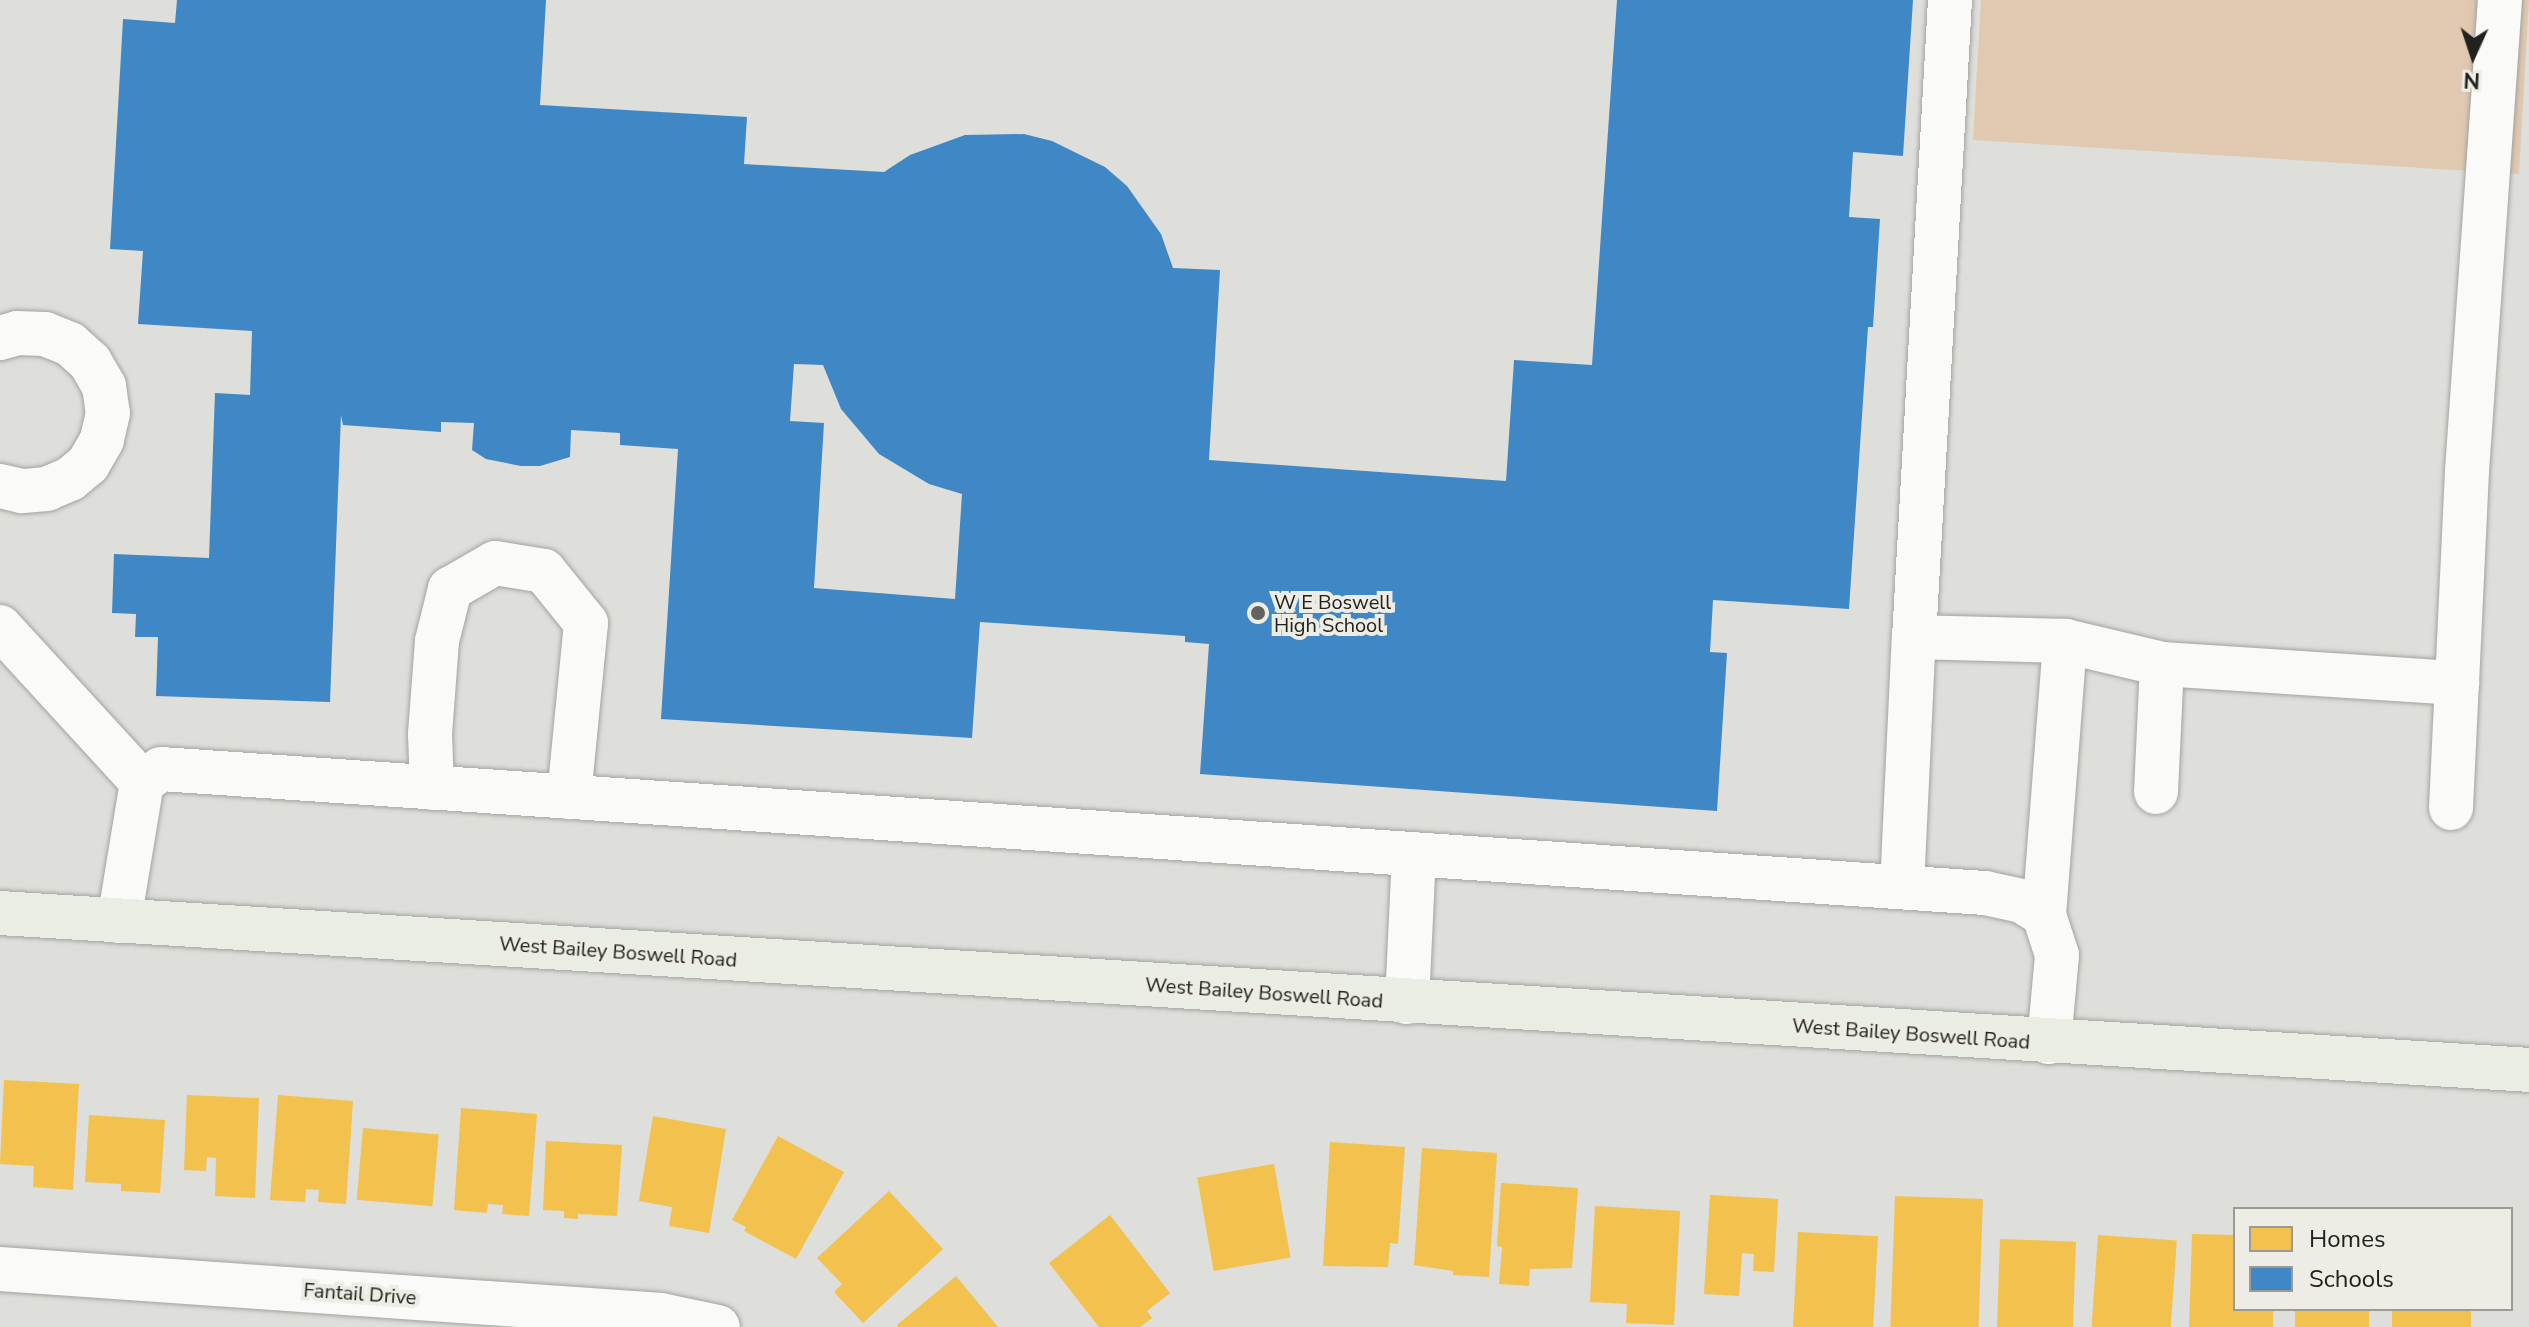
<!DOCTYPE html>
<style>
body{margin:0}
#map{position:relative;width:2529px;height:1327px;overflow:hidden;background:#dededa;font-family:"Nunito Sans",sans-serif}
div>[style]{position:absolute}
.green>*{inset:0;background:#e1c8b0}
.homes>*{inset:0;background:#f2c14e;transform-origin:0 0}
.schools>*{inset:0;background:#3f88c5}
.roads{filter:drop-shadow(0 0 2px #a3a3a0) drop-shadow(0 0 2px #a3a3a0)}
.minor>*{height:44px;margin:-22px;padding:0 22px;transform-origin:22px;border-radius:22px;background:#fafaf9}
.major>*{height:44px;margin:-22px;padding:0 22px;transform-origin:22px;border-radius:22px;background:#eaede4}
.dots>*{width:22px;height:22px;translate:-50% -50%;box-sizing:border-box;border:4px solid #edede5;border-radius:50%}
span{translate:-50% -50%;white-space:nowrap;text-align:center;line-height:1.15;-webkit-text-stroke:8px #edede5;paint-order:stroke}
.poi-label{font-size:20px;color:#21211e}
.left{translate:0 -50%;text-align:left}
.street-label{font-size:20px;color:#21211e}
.legend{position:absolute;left:2233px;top:1207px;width:280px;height:104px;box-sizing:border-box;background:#edede5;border:2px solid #9b9b95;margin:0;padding:10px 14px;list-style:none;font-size:24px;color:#21211e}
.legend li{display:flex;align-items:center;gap:16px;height:40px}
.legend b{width:40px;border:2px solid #9b9b95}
.north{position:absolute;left:2433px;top:16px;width:80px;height:80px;-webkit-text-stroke:6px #edede5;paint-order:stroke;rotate:183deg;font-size:22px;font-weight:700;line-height:32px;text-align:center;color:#21211e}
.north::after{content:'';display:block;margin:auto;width:28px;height:36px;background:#21211e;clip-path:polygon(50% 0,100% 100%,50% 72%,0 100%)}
</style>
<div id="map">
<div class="green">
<i style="clip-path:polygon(1981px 0,2529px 0,2519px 174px,1973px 140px)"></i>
</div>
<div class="homes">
<i style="clip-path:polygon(4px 1080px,79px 1084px,73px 1190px,33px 1187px,34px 1166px,0 1164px)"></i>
<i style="clip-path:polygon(187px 1095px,259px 1098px,255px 1198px,215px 1196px,216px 1158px,207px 1157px,206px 1171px,184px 1170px)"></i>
<i style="clip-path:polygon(278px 1095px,353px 1101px,346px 1204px,318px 1202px,319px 1190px,306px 1189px,305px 1202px,270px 1200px)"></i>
<i style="clip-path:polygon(461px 1108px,537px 1114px,529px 1216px,502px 1214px,503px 1205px,488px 1204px,487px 1213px,454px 1210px)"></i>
<i style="clip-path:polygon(89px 1115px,165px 1120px,160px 1193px,121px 1191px,121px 1184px,85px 1182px)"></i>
<i style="clip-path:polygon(653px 1116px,726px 1129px,709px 1233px,669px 1226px,672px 1207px,639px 1201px)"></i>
<i style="left:363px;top:1128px;width:76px;height:72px;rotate:5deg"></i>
<i style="clip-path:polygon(778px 1136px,844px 1172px,796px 1259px,744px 1231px,746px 1227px,732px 1220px)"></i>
<i style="clip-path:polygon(546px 1141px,622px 1145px,617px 1216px,578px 1214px,578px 1219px,564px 1218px,564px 1211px,543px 1210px)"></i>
<i style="clip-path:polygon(1330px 1142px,1405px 1147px,1398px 1244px,1390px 1243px,1388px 1267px,1323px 1266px)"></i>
<i style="clip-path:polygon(1422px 1148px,1497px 1153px,1489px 1277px,1453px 1275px,1453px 1271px,1414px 1265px)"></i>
<i style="left:1274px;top:1164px;width:95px;height:78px;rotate:80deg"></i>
<i style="clip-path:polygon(1501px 1183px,1578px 1188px,1572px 1268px,1530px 1269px,1529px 1286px,1499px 1284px,1502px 1247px,1497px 1246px)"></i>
<i style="clip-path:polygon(889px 1191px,943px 1249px,863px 1323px,834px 1292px,842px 1284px,817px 1258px)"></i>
<i style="clip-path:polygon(1710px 1195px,1778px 1199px,1774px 1272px,1753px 1271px,1754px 1254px,1742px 1253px,1739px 1296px,1704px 1294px)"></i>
<i style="left:1895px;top:1196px;width:88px;height:131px;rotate:2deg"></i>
<i style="clip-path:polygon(1595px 1206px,1680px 1211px,1674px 1325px,1626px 1323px,1627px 1304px,1590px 1302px)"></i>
<i style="clip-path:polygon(1110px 1215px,1170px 1293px,1147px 1311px,1152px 1318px,1140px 1327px,1099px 1327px,1049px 1263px)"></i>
<i style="left:1798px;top:1232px;width:80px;height:95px;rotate:3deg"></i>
<i style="clip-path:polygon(2192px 1234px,2235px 1235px,2235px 1309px,2273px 1309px,2273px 1327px,2189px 1327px)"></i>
<i style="left:2098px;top:1235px;width:79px;height:92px;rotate:4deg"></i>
<i style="left:2000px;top:1239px;width:76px;height:88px;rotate:2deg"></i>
<i style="clip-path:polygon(956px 1276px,998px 1327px,898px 1327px,897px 1325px)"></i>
<i style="left:2295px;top:1309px;width:74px;height:18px"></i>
<i style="left:2392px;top:1309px;width:79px;height:18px"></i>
</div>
<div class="schools">
<i style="clip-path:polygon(evenodd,177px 0,546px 0,540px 105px,747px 117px,744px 164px,884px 172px,910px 155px,965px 135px,1024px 134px,1052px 141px,1105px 167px,1127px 186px,1161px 234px,1173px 268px,1220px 270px,1209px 460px,1506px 481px,1514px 360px,1592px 365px,1617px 0,1913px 0,1903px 156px,1853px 152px,1849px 217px,1880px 219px,1873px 327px,1868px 327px,1849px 609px,1713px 600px,1710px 652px,1727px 653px,1717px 811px,1200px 774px,1209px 644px,1185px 642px,1185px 636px,980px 622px,972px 738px,661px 719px,678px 449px,620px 445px,620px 433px,571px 430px,570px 457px,540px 466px,521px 466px,486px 459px,472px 450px,474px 423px,441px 422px,441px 432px,343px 425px,341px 415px,330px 702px,156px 696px,158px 637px,135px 637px,136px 614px,112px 613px,114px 554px,209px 558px,215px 393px,250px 395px,252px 331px,138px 324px,143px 251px,110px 249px,123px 19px,175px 23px,177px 0,794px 364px,823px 365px,841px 409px,879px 454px,929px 484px,962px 494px,955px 599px,814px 588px,824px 423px,790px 421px,794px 364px)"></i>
</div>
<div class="roads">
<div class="minor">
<i style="left:1950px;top:0;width:638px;rotate:93.23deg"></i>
<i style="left:1914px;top:637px;width:151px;rotate:1.5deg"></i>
<i style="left:0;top:338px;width:18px;rotate:-16deg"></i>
<i style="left:17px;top:333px;width:28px;rotate:2deg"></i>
<i style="left:45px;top:334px;width:27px;rotate:22deg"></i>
<i style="left:70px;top:344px;width:27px;rotate:42deg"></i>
<i style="left:90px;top:362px;width:28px;rotate:60deg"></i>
<i style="left:104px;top:386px;width:27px;rotate:82deg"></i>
<i style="left:108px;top:413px;width:28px;rotate:103deg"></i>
<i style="left:102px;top:440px;width:28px;rotate:120deg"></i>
<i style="left:88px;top:464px;width:23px;rotate:140deg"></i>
<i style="left:70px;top:479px;width:25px;rotate:157deg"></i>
<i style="left:47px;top:489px;width:25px;rotate:175deg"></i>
<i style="left:22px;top:491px;width:23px;rotate:-167deg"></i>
<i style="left:0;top:627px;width:210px;rotate:47.5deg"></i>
<i style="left:432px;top:788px;width:54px;rotate:-92.1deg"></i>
<i style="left:430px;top:734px;width:93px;rotate:-85.7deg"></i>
<i style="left:437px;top:641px;width:54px;rotate:-76deg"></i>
<i style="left:450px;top:589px;width:52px;rotate:-30deg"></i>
<i style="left:495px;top:563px;width:50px;rotate:9.3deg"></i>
<i style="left:544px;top:571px;width:67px;rotate:51.1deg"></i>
<i style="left:586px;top:623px;width:175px;rotate:95.6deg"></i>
<i style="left:2156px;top:792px;width:128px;rotate:-87.3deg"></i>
<i style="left:2451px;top:808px;width:125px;rotate:-87.3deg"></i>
<i style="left:1902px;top:887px;width:250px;rotate:-87.3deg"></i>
<i style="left:119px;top:921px;width:141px;rotate:-80.6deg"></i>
<i style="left:142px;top:782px;width:23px;rotate:-34deg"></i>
<i style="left:161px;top:769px;width:1828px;rotate:3.89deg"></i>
<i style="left:1985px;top:893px;width:38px;rotate:12deg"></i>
<i style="left:2022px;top:901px;width:26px;rotate:32deg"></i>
<i style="left:1407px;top:1002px;width:148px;rotate:-87.3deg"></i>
<i style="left:2049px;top:1042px;width:87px;rotate:-84.7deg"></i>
<i style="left:2057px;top:955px;width:42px;rotate:-108deg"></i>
<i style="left:2044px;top:915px;width:275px;rotate:-85.6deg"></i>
<i style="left:2065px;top:641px;width:100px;rotate:13.3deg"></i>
<i style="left:2162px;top:664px;width:296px;rotate:3.7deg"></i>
<i style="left:2457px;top:683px;width:212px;rotate:-87.3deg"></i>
<i style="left:2467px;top:471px;width:472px;rotate:-86deg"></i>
<i style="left:0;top:1269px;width:663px;rotate:3.98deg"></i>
<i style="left:661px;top:1315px;width:58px;rotate:11.9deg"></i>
</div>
<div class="major">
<i style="left:0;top:913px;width:2534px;rotate:3.55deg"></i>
</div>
</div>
<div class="dots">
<i style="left:1258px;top:613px;background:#636360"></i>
</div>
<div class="poi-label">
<span class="left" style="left:1274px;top:614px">W E Boswell<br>High School</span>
</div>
<div class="street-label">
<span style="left:618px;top:952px;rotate:4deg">West Bailey Boswell Road</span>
<span style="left:1264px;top:993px;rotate:4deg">West Bailey Boswell Road</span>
<span style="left:1911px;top:1034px;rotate:4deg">West Bailey Boswell Road</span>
<span style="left:360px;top:1294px;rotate:4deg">Fantail Drive</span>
</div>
<ul class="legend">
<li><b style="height:22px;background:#f2c14e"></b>Homes</li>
<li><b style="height:22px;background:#3f88c5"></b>Schools</li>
</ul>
<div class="north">N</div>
</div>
